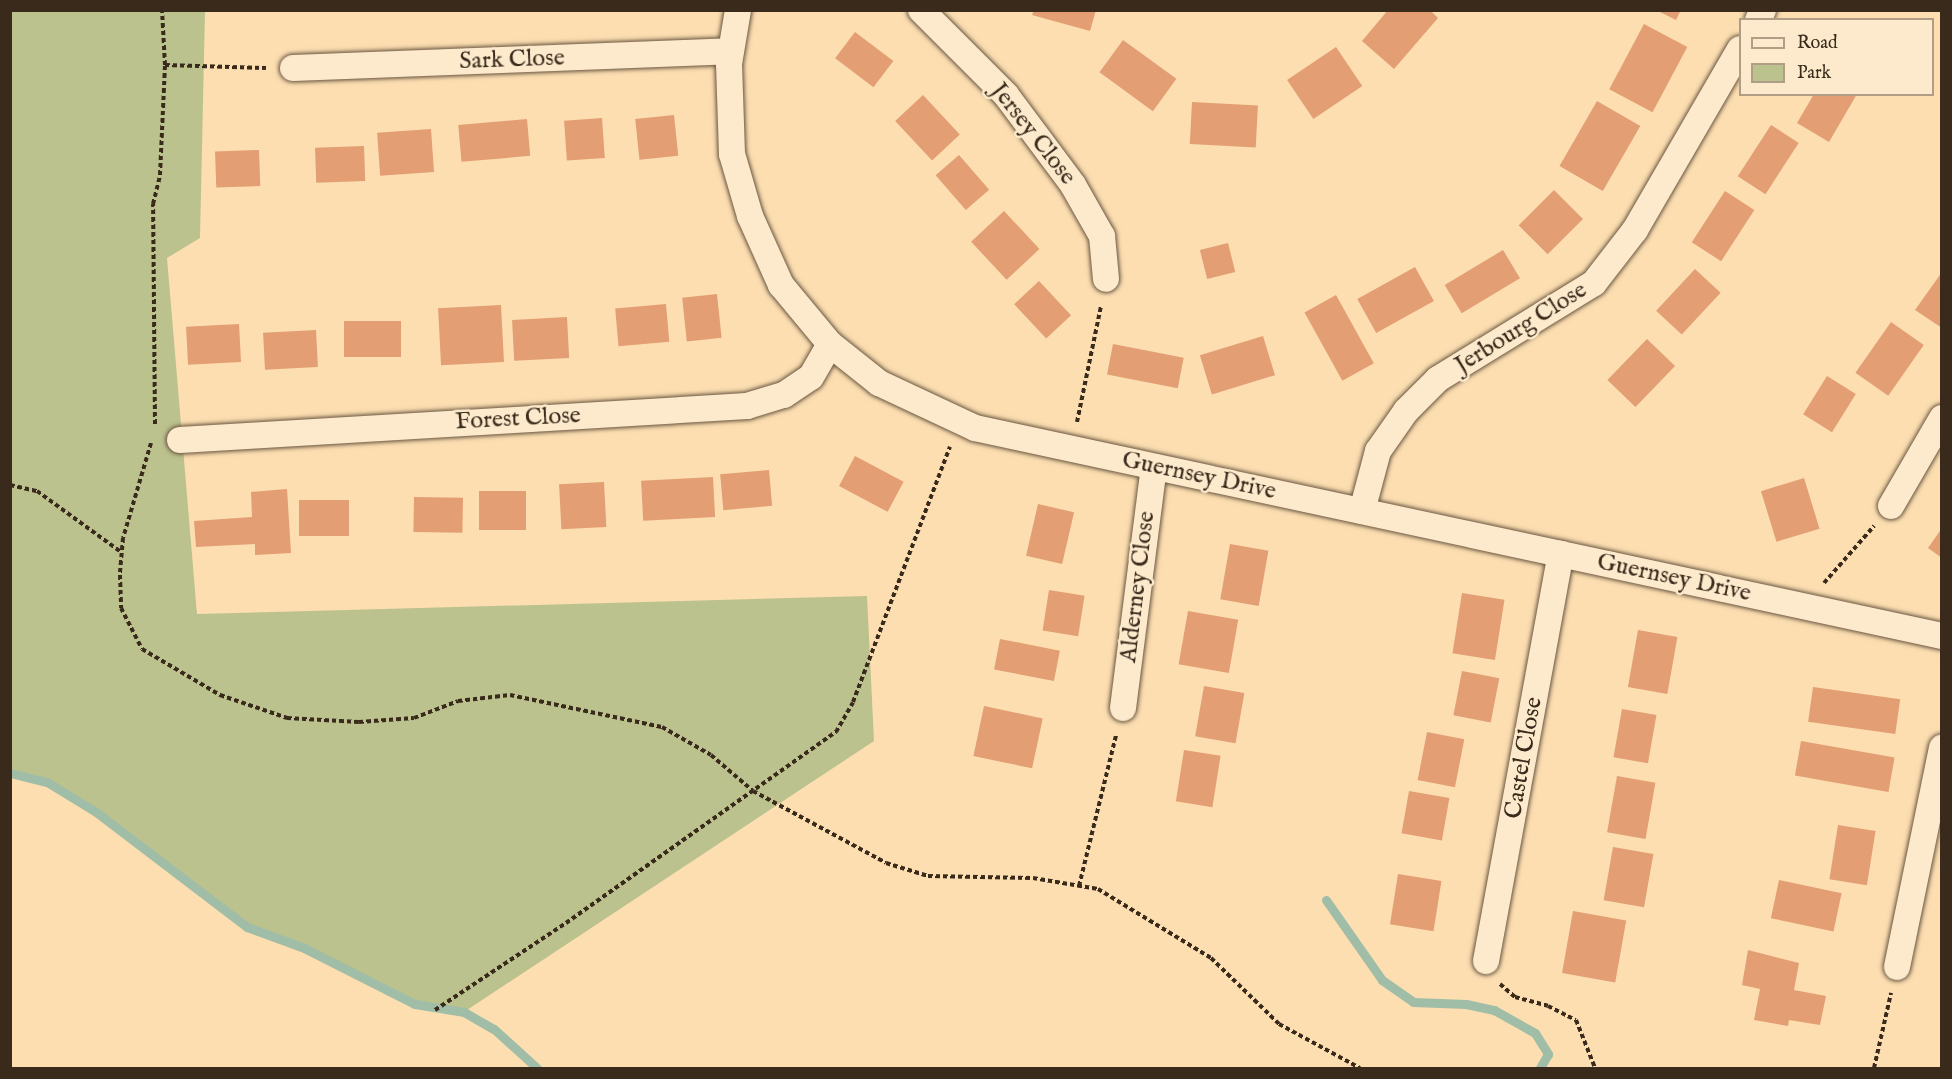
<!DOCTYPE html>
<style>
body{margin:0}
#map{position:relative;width:1952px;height:1079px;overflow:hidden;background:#fcdeb1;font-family:"IM FELL English",serif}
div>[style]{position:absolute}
.green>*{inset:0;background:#bcc28e}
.stream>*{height:9px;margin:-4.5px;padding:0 4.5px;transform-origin:4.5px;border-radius:4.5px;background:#a0bda7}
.building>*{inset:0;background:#e39e73;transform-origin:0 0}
.path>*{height:4px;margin-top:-2px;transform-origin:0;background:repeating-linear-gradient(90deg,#392a1c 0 4.5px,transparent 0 7.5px)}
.roads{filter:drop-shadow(0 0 2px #6a5741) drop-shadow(0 0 2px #6a5741)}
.minor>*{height:26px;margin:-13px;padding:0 13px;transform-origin:13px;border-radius:13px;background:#fdeacc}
span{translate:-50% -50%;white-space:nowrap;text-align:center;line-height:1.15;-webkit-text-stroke:5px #fdeacc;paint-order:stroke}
.street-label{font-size:24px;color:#392a1c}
.frame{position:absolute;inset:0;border:12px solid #392a1c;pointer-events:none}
.legend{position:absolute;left:1739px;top:18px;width:195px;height:78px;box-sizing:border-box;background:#fdeacc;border:2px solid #af9d86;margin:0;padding:8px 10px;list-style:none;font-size:18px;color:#392a1c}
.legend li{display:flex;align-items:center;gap:12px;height:30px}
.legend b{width:30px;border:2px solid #af9d86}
</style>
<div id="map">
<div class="green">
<i style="clip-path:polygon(10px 11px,205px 11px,200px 238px,167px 258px,197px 614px,867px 596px,874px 741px,464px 1012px,415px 1004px,304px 948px,247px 927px,96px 812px,47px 782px,11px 773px)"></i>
</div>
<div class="stream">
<i style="left:10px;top:773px;width:38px;rotate:14deg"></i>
<i style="left:47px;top:782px;width:57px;rotate:31.5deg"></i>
<i style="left:96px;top:812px;width:190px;rotate:37.3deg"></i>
<i style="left:247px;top:927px;width:61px;rotate:20.2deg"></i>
<i style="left:304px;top:948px;width:124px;rotate:26.8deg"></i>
<i style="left:415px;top:1004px;width:50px;rotate:9.3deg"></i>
<i style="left:464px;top:1012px;width:34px;rotate:30deg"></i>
<i style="left:494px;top:1029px;width:58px;rotate:42.2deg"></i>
<i style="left:1326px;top:900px;width:98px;rotate:55deg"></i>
<i style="left:1382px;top:980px;width:38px;rotate:35deg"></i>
<i style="left:1413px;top:1002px;width:53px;rotate:2.2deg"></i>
<i style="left:1466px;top:1004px;width:29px;rotate:12deg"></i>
<i style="left:1494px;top:1010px;width:47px;rotate:29.3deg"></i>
<i style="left:1535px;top:1033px;width:25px;rotate:58deg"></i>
<i style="left:1548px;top:1054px;width:16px;rotate:120deg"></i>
</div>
<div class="building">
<i style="clip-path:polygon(1034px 10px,1096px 10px,1090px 31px,1032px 15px)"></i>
<i style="clip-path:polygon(1388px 10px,1430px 10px,1438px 18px,1394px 69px,1362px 41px)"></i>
<i style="clip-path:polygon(1656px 10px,1681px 10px,1676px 20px)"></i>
<i style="left:1644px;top:24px;width:49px;height:74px;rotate:28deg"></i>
<i style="left:855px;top:32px;width:48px;height:33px;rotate:37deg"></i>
<i style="left:1123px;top:40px;width:66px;height:40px;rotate:36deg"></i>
<i style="left:1336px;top:47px;width:47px;height:59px;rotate:56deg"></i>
<i style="clip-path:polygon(1814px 94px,1857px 94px,1829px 142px,1797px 123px)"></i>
<i style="left:923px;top:95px;width:54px;height:38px;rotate:47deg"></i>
<i style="left:1597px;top:101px;width:50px;height:75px;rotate:30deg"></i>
<i style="left:1192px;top:102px;width:66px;height:42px;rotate:3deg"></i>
<i style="left:674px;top:115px;width:41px;height:39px;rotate:84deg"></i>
<i style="left:602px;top:118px;width:40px;height:38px;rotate:86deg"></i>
<i style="left:527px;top:119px;width:37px;height:69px;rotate:85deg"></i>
<i style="left:1771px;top:125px;width:33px;height:61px;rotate:33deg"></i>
<i style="left:431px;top:129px;width:43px;height:54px;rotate:86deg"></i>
<i style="left:364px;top:146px;width:35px;height:49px;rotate:88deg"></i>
<i style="left:259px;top:150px;width:36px;height:44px;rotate:88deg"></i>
<i style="left:959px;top:155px;width:46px;height:31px;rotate:49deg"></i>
<i style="left:1554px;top:190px;width:41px;height:50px;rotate:45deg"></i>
<i style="left:1725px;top:191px;width:35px;height:61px;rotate:33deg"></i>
<i style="left:1004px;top:211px;width:52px;height:45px;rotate:47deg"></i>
<i style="left:1228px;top:243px;width:30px;height:29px;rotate:76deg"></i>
<i style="left:1503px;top:250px;width:33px;height:68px;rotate:59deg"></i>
<i style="left:1415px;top:267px;width:39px;height:66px;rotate:61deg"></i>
<i style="left:1695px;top:269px;width:35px;height:57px;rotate:43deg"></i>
<i style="clip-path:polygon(1942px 272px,1942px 328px,1915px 310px)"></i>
<i style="left:1039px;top:281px;width:47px;height:34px;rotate:47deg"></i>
<i style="left:717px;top:294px;width:44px;height:35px;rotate:84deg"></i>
<i style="left:1336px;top:295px;width:78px;height:36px;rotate:61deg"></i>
<i style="left:666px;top:304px;width:38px;height:51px;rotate:85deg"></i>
<i style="left:501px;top:305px;width:57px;height:63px;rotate:87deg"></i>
<i style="left:567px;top:317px;width:41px;height:55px;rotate:87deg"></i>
<i style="left:401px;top:321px;width:36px;height:57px;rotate:90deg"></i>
<i style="left:1891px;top:322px;width:40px;height:62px;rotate:35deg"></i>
<i style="left:239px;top:324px;width:38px;height:53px;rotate:87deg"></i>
<i style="left:316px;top:330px;width:37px;height:53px;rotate:87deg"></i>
<i style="left:1263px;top:336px;width:41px;height:66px;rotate:73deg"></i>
<i style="left:1647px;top:339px;width:39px;height:57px;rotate:44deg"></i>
<i style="left:1113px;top:344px;width:72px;height:31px;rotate:11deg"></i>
<i style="left:1827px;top:376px;width:34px;height:45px;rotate:32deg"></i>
<i style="left:855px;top:456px;width:55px;height:34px;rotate:28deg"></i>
<i style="left:769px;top:470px;width:36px;height:49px;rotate:85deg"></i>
<i style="left:713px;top:477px;width:40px;height:72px;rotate:87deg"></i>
<i style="left:1804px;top:478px;width:53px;height:45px;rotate:73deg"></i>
<i style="left:604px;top:482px;width:45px;height:45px;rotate:87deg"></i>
<i style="clip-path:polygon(287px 489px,291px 553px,255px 555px,255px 544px,196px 547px,194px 521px,252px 517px,251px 492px)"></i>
<i style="left:479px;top:491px;width:47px;height:39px"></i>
<i style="left:414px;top:497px;width:49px;height:35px;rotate:1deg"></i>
<i style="left:299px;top:500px;width:50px;height:36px"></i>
<i style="left:1038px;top:504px;width:37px;height:53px;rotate:13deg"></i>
<i style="clip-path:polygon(1942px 528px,1942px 558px,1928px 548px)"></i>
<i style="left:1230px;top:544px;width:39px;height:56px;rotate:10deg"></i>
<i style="left:1049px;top:590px;width:36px;height:41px;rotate:9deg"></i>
<i style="left:1462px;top:593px;width:43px;height:61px;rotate:9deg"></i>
<i style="left:1188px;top:611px;width:51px;height:54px;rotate:10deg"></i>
<i style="left:1638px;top:630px;width:40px;height:58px;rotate:10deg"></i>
<i style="left:1000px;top:639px;width:61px;height:31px;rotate:11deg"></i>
<i style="left:1462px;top:671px;width:38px;height:45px;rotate:11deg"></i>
<i style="left:1204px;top:686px;width:41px;height:51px;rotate:10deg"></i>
<i style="left:1813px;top:687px;width:88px;height:35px;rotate:8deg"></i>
<i style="left:984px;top:706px;width:60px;height:51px;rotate:12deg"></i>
<i style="left:1622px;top:709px;width:35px;height:49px;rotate:10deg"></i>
<i style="left:1427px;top:732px;width:38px;height:49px;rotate:11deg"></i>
<i style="left:1801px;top:741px;width:95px;height:35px;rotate:10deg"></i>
<i style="left:1184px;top:750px;width:37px;height:52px;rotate:9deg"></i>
<i style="left:1617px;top:776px;width:39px;height:57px;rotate:10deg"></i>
<i style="left:1409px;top:791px;width:41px;height:43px;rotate:10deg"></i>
<i style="left:1838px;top:825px;width:38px;height:55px;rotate:9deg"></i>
<i style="left:1613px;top:847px;width:41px;height:54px;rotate:10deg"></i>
<i style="left:1398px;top:874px;width:44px;height:51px;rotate:9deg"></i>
<i style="left:1779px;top:880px;width:64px;height:39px;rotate:12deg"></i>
<i style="left:1573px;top:911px;width:54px;height:63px;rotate:10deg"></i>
<i style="clip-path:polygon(1748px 950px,1799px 963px,1794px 990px,1826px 996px,1820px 1025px,1789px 1020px,1788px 1026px,1754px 1020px,1760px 989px,1742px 985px)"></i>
</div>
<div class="path">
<i style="left:165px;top:65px;width:101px;rotate:1.7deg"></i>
<i style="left:1077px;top:422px;width:118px;rotate:-78.3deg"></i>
<i style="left:155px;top:424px;width:220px;rotate:-90.5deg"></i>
<i style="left:153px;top:204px;width:30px;rotate:-76deg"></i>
<i style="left:160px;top:175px;width:110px;rotate:-87.4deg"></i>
<i style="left:165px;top:65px;width:55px;rotate:-93.1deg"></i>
<i style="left:151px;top:443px;width:99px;rotate:106.4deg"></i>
<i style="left:123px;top:538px;width:37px;rotate:95deg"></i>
<i style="left:120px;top:575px;width:33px;rotate:88deg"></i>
<i style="left:121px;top:608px;width:46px;rotate:62.9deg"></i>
<i style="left:142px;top:649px;width:91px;rotate:30.5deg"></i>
<i style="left:220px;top:695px;width:71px;rotate:18.9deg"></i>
<i style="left:287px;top:718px;width:72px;rotate:3.2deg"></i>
<i style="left:359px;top:722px;width:55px;rotate:-4.2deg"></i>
<i style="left:414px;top:718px;width:47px;rotate:-21.1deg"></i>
<i style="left:458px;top:701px;width:52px;rotate:-6.6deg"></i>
<i style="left:510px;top:695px;width:155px;rotate:11.9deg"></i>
<i style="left:662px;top:727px;width:56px;rotate:29.7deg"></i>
<i style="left:711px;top:755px;width:55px;rotate:40.6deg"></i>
<i style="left:753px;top:791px;width:151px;rotate:28.4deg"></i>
<i style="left:886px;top:863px;width:44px;rotate:17.2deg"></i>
<i style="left:928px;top:876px;width:105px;rotate:1.1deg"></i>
<i style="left:1033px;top:878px;width:66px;rotate:9.6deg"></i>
<i style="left:1098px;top:889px;width:132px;rotate:31.4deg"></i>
<i style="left:1211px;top:958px;width:95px;rotate:44.1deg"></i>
<i style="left:1279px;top:1024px;width:92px;rotate:28.5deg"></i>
<i style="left:10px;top:485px;width:28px;rotate:13deg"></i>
<i style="left:37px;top:491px;width:104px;rotate:36deg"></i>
<i style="left:1824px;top:583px;width:76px;rotate:-48.7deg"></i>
<i style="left:1079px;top:886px;width:155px;rotate:-76.2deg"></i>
<i style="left:1500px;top:984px;width:20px;rotate:41deg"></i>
<i style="left:1515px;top:997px;width:34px;rotate:15deg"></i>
<i style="left:1548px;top:1006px;width:31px;rotate:27deg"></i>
<i style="left:1576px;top:1020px;width:52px;rotate:68.4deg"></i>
<i style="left:435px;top:1010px;width:157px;rotate:-33.6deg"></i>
<i style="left:566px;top:923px;width:331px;rotate:-35.3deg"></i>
<i style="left:836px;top:732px;width:34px;rotate:-60deg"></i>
<i style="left:853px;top:702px;width:273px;rotate:-69.2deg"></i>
<i style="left:1874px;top:1068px;width:77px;rotate:-77.2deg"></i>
</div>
<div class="roads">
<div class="minor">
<i style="left:738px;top:10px;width:55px;rotate:99.5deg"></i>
<i style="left:729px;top:64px;width:90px;rotate:88.1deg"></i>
<i style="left:732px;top:154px;width:65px;rotate:73.8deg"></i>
<i style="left:750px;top:216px;width:76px;rotate:65.8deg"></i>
<i style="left:781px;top:285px;width:77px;rotate:50.3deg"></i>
<i style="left:830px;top:344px;width:63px;rotate:38.5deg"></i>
<i style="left:879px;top:383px;width:106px;rotate:25.1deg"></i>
<i style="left:975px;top:428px;width:989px;rotate:12.14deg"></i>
<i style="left:921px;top:10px;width:120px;rotate:45deg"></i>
<i style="left:1006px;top:95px;width:112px;rotate:53.3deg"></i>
<i style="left:1073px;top:185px;width:59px;rotate:60.4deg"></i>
<i style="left:1102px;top:236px;width:43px;rotate:84.7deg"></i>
<i style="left:1758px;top:20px;width:11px;rotate:-63deg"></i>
<i style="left:293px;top:68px;width:437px;rotate:-2.2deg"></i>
<i style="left:180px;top:440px;width:568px;rotate:-3.43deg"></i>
<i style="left:747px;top:406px;width:39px;rotate:-17deg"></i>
<i style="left:784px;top:395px;width:32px;rotate:-34deg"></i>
<i style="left:811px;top:377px;width:38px;rotate:-60deg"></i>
<i style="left:1891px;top:506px;width:102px;rotate:-59.9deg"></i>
<i style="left:1362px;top:511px;width:62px;rotate:-75.1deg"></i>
<i style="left:1378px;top:451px;width:49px;rotate:-55deg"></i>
<i style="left:1406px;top:411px;width:45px;rotate:-45deg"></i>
<i style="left:1438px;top:379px;width:183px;rotate:-31.6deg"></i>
<i style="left:1594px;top:283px;width:67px;rotate:-52.3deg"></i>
<i style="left:1635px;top:230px;width:209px;rotate:-59.9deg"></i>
<i style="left:1123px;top:708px;width:243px;rotate:-82.7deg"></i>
<i style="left:1486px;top:961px;width:414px;rotate:-79.6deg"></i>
<i style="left:1897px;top:967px;width:224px;rotate:-78.4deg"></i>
</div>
</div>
<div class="street-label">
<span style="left:512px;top:60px;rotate:-2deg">Sark Close</span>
<span style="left:1033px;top:134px;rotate:52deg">Jersey Close</span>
<span style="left:1521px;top:328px;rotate:-32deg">Jerbourg Close</span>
<span style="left:518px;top:419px;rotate:-3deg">Forest Close</span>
<span style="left:1199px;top:476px;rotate:12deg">Guernsey Drive</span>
<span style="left:1674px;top:578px;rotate:12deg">Guernsey Drive</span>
<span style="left:1138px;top:587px;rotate:-83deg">Alderney Close</span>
<span style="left:1524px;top:758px;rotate:-80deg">Castel Close</span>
</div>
<div class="frame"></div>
<ul class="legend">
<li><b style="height:8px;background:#fdeacc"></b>Road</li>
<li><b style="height:16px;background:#bcc28e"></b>Park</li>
</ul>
</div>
